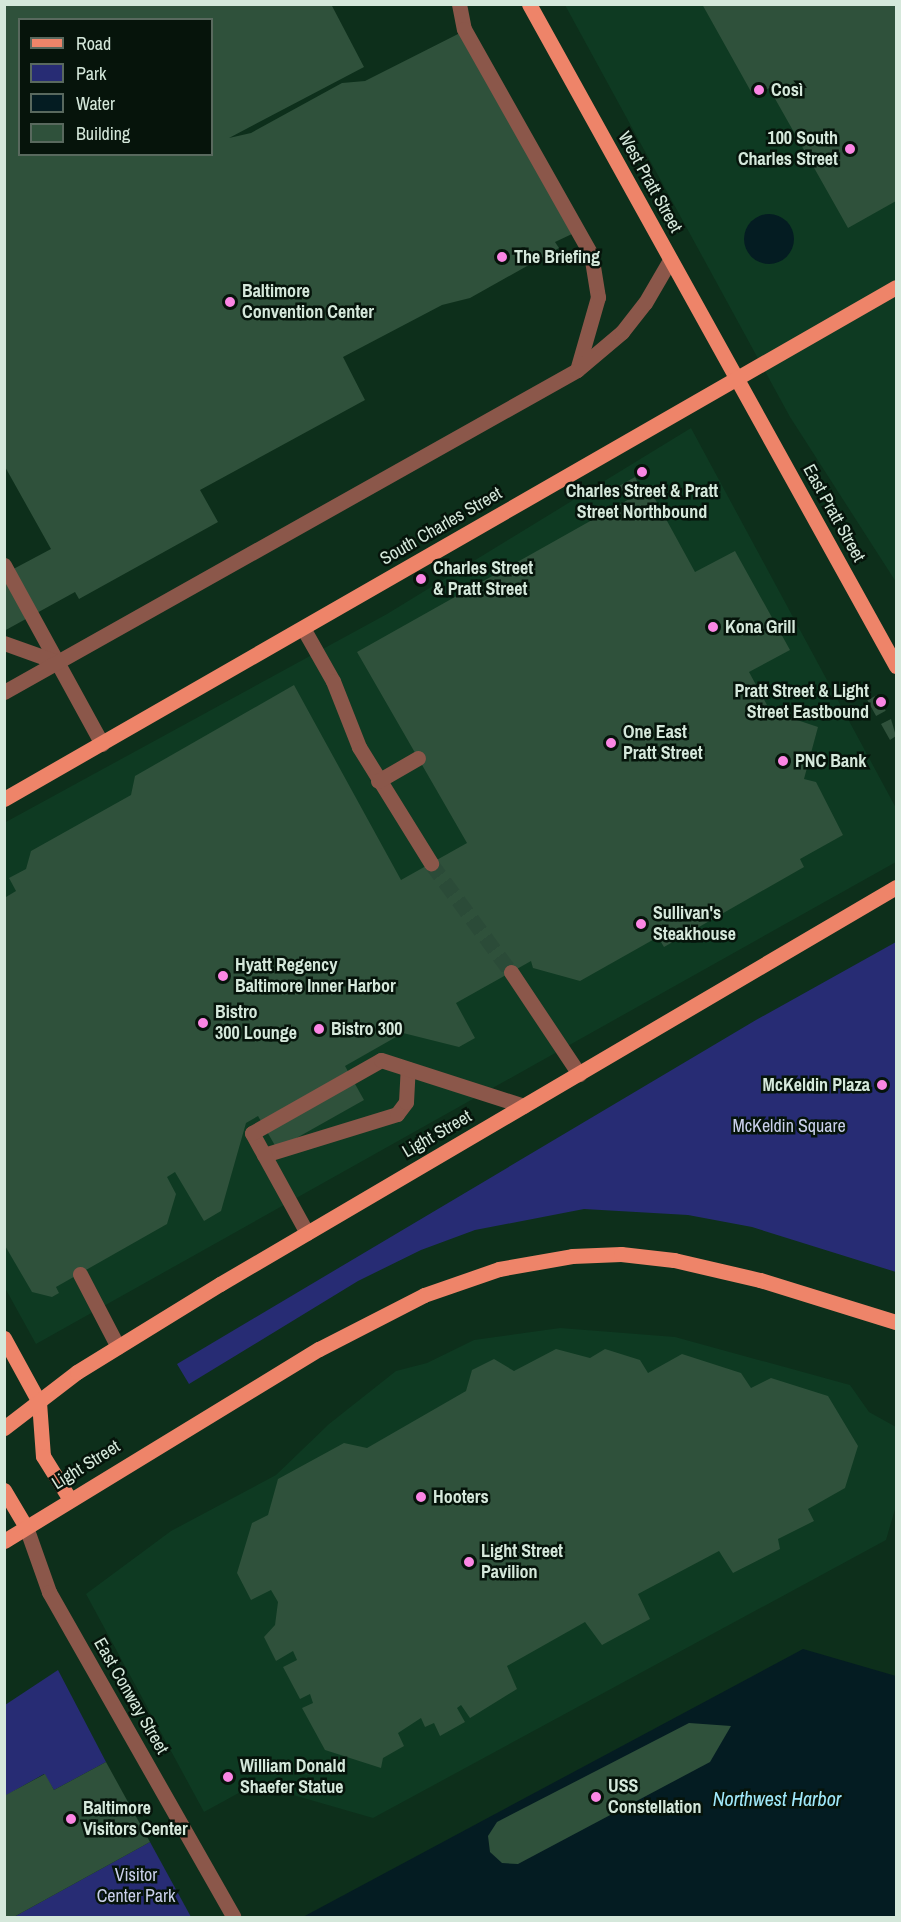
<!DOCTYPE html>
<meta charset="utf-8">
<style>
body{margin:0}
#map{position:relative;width:901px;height:1922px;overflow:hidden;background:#0d2f1b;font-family:"Archivo Narrow",sans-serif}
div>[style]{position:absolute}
.built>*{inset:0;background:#0e3a22}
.green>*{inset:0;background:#272c74}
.water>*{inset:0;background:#041c22}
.round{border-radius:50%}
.building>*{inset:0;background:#2f513b;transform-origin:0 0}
.minor-tunnel>*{height:15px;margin-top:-7.5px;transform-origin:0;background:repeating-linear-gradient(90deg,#2b4b38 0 15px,transparent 0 23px)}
.minor>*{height:15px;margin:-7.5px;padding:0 7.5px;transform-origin:7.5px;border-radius:7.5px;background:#8b574a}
.major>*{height:15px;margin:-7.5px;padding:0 7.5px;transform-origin:7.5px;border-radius:7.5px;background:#ee8469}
.dots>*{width:16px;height:16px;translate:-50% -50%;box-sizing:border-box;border:3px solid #06140b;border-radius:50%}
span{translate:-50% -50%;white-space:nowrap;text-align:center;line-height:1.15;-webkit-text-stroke:5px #06140b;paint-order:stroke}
.poi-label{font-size:18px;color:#d5e8db;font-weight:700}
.left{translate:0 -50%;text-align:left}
.right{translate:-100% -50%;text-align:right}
.street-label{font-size:18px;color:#d5e8db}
.park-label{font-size:18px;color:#cad0eb}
.water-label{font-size:20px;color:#a1eafc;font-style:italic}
.frame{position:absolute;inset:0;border:6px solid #d5e8db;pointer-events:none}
.legend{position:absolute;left:18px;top:18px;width:195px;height:138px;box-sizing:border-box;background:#06140b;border:2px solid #59695e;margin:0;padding:8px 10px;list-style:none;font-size:18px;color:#d5e8db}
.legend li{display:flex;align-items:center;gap:12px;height:30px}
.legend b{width:30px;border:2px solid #59695e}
</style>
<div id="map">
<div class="built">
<i style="clip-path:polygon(565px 5px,896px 5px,896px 582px,790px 417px)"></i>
<i style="clip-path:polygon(691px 428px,896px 808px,896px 862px,36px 1344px,5px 1288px,4px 823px,387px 614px)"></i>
<i style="clip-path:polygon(560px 1328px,675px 1337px,850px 1385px,869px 1412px,896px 1427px,896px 1506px,886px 1540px,373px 1818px,255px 1784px,204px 1812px,86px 1594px,171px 1531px,276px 1475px,329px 1424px,396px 1371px,427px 1363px,474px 1340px)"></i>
</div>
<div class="green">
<i style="clip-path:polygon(896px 942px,896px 1272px,752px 1227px,688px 1215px,584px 1209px,475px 1230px,421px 1250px,358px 1281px,189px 1384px,177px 1364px,756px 1020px)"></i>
<i style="clip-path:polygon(58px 1670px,106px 1762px,54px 1790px,44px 1774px,5px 1796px,5px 1705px)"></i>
<i style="clip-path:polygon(150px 1842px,191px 1917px,12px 1918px)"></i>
</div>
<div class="water">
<i class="round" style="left:744px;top:214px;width:50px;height:50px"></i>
<i style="clip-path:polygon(803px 1649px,896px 1676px,896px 1917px,301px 1918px)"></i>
</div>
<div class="building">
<i style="clip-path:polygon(evenodd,4px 4px,331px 4px,364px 67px,229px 138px,251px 133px,342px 83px,365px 81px,460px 33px,572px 234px,555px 242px,559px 248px,470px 298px,442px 305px,343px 357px,365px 400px,200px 490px,218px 522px,79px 599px,75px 592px,4px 631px,4px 574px,51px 549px,4px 465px,4px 4px,20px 20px,212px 20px,212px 154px,20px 154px,20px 20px)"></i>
<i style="clip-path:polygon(702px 4px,896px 4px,896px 201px,848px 228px,769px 88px,754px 97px)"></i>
<i style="clip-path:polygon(635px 477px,638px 483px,622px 491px,619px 486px)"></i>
<i style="clip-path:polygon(649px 488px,695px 572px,735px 551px,790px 650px,749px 672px,767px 705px,761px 708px,818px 727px,804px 779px,816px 782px,843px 835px,800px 859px,804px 867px,664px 947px,658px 937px,580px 981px,533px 968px,531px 961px,456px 1003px,475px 1038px,459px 1047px,403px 1033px,345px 1066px,364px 1100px,277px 1149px,258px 1116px,246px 1123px,221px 1211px,204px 1221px,175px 1172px,167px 1177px,176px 1194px,167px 1224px,56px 1287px,59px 1293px,52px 1297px,32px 1292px,4px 1244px,4px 893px,6px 897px,16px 891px,9px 878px,26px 869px,31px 851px,131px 795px,135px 776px,294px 685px,401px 880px,467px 843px,357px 652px)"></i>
<i style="left:877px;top:695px;width:18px;height:11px;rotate:61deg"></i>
<i style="clip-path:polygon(891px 719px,896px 736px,890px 740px,881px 724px)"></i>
<i style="clip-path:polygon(556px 1349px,590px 1358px,605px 1349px,640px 1360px,648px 1373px,682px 1354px,741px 1373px,751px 1388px,771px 1378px,828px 1396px,858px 1446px,845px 1488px,808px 1509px,814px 1521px,778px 1539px,780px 1549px,733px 1573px,719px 1551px,638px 1594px,650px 1619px,602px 1645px,585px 1622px,507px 1666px,517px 1689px,470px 1718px,461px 1705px,457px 1708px,465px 1722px,440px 1736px,434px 1723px,425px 1727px,421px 1718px,398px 1733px,404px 1746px,383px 1758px,381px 1768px,325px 1750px,302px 1708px,313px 1703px,310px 1694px,300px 1699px,283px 1667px,297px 1660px,293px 1651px,276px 1661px,264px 1637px,275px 1625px,278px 1602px,271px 1590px,251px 1600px,237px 1573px,252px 1523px,268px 1515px,278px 1479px,344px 1443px,367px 1448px,466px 1391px,472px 1370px,494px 1359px,514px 1371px)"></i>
<i style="clip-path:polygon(689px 1723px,731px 1726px,710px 1762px,518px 1864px,502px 1863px,490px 1852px,488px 1836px,497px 1822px)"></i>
<i style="clip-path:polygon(106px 1762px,150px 1842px,12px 1918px,4px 1918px,4px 1796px,45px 1774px,54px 1790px)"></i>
</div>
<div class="minor-tunnel">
<i style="left:431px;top:863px;width:135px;rotate:53.7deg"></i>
</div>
<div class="minor">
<i style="left:459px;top:4px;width:25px;rotate:79deg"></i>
<i style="left:464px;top:29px;width:258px;rotate:60.6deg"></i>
<i style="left:591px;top:254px;width:44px;rotate:80.8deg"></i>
<i style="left:598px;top:297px;width:76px;rotate:106deg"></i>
<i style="left:4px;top:565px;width:204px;rotate:61.3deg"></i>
<i style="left:303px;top:628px;width:61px;rotate:60.5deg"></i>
<i style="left:333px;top:681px;width:71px;rotate:68.5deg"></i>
<i style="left:359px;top:747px;width:137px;rotate:58.2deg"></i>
<i style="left:4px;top:643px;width:56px;rotate:19.7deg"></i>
<i style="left:4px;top:692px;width:657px;rotate:-29.33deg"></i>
<i style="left:577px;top:370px;width:59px;rotate:-40.2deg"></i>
<i style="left:622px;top:332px;width:37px;rotate:-52deg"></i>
<i style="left:645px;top:303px;width:50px;rotate:-59.8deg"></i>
<i style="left:378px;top:781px;width:46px;rotate:-29.9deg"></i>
<i style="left:511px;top:972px;width:123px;rotate:56.3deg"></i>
<i style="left:264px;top:1155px;width:139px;rotate:-17.1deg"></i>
<i style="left:397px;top:1114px;width:15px;rotate:-53deg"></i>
<i style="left:406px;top:1102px;width:33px;rotate:-87deg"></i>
<i style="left:307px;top:1233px;width:114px;rotate:-118.8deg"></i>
<i style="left:252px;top:1133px;width:148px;rotate:-29.5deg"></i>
<i style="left:381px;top:1060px;width:150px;rotate:17.8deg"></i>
<i style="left:80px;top:1274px;width:82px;rotate:62.5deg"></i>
<i style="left:26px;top:1527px;width:69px;rotate:70.5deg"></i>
<i style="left:49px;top:1592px;width:373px;rotate:60.4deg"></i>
</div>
<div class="major">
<i style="left:529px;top:4px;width:757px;rotate:61deg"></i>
<i style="left:4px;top:799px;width:1028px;rotate:-29.86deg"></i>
<i style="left:4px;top:1338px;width:73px;rotate:61.3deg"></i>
<i style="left:39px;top:1402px;width:54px;rotate:85.8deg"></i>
<i style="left:43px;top:1456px;width:49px;rotate:58.2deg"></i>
<i style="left:4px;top:1428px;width:92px;rotate:-37.5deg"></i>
<i style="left:77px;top:1372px;width:168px;rotate:-31.6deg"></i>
<i style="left:220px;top:1284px;width:784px;rotate:-30.42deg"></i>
<i style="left:4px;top:1490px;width:43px;rotate:59.3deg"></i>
<i style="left:4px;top:1541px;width:369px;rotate:-31.4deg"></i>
<i style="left:319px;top:1349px;width:118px;rotate:-27.2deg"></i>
<i style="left:424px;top:1295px;width:79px;rotate:-19.1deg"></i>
<i style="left:499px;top:1269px;width:74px;rotate:-10.1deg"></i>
<i style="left:572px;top:1256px;width:49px;rotate:-2.3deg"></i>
<i style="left:621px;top:1254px;width:53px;rotate:6.5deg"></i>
<i style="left:674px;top:1260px;width:88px;rotate:13.1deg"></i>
<i style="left:760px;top:1280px;width:142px;rotate:17.2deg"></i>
</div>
<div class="dots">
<i style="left:759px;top:90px;background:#fb86e4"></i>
<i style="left:850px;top:149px;background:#fb86e4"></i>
<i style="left:502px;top:257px;background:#fb86e4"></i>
<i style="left:230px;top:302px;background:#fb86e4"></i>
<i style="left:642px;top:472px;background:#fb86e4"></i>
<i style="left:421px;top:579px;background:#fb86e4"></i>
<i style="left:713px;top:627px;background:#fb86e4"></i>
<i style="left:881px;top:702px;background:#fb86e4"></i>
<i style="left:611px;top:743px;background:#fb86e4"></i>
<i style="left:783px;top:761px;background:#fb86e4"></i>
<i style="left:641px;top:924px;background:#fb86e4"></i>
<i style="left:223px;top:976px;background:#fb86e4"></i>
<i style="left:203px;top:1023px;background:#fb86e4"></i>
<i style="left:319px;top:1029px;background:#fb86e4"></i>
<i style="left:882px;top:1085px;background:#fb86e4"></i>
<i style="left:421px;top:1497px;background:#fb86e4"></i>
<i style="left:469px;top:1562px;background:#fb86e4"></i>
<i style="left:228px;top:1777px;background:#fb86e4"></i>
<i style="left:596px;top:1797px;background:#fb86e4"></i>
<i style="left:71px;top:1819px;background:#fb86e4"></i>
</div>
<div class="poi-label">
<span class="left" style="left:771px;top:90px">Così</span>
<span class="right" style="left:838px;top:149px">100 South<br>Charles Street</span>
<span class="left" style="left:514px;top:257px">The Briefing</span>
<span class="left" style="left:242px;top:302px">Baltimore<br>Convention Center</span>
<span style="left:642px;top:502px">Charles Street &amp; Pratt<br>Street Northbound</span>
<span class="left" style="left:433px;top:579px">Charles Street<br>&amp; Pratt Street</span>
<span class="left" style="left:725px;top:627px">Kona Grill</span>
<span class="right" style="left:869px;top:702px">Pratt Street &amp; Light<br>Street Eastbound</span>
<span class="left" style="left:623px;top:743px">One East<br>Pratt Street</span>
<span class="left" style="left:795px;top:761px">PNC Bank</span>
<span class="left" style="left:653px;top:924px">Sullivan's<br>Steakhouse</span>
<span class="left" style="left:235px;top:976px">Hyatt Regency<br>Baltimore Inner Harbor</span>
<span class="left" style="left:215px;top:1023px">Bistro<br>300 Lounge</span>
<span class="left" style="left:331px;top:1029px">Bistro 300</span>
<span class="right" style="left:870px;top:1085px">McKeldin Plaza</span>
<span class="left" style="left:433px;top:1497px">Hooters</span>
<span class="left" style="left:481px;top:1562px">Light Street<br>Pavilion</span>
<span class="left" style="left:240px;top:1777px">William Donald<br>Shaefer Statue</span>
<span class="left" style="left:608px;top:1797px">USS<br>Constellation</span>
<span class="left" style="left:83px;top:1819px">Baltimore<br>Visitors Center</span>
</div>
<div class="street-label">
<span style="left:650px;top:182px;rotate:61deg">West Pratt Street</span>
<span style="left:834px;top:513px;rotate:61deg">East Pratt Street</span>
<span style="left:441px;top:526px;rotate:-30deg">South Charles Street</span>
<span style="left:437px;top:1134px;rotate:-30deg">Light Street</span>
<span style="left:86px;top:1465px;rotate:-32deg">Light Street</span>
<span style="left:131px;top:1696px;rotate:60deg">East Conway Street</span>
</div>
<div class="park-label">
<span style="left:789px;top:1126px">McKeldin Square</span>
<span style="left:136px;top:1886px">Visitor<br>Center Park</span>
</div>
<div class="water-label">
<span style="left:777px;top:1798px">Northwest Harbor</span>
</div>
<div class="frame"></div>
<ul class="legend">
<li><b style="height:8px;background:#ee8469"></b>Road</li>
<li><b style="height:16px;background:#272c74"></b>Park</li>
<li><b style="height:16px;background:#041c22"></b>Water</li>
<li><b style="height:16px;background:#2f513b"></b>Building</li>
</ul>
</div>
